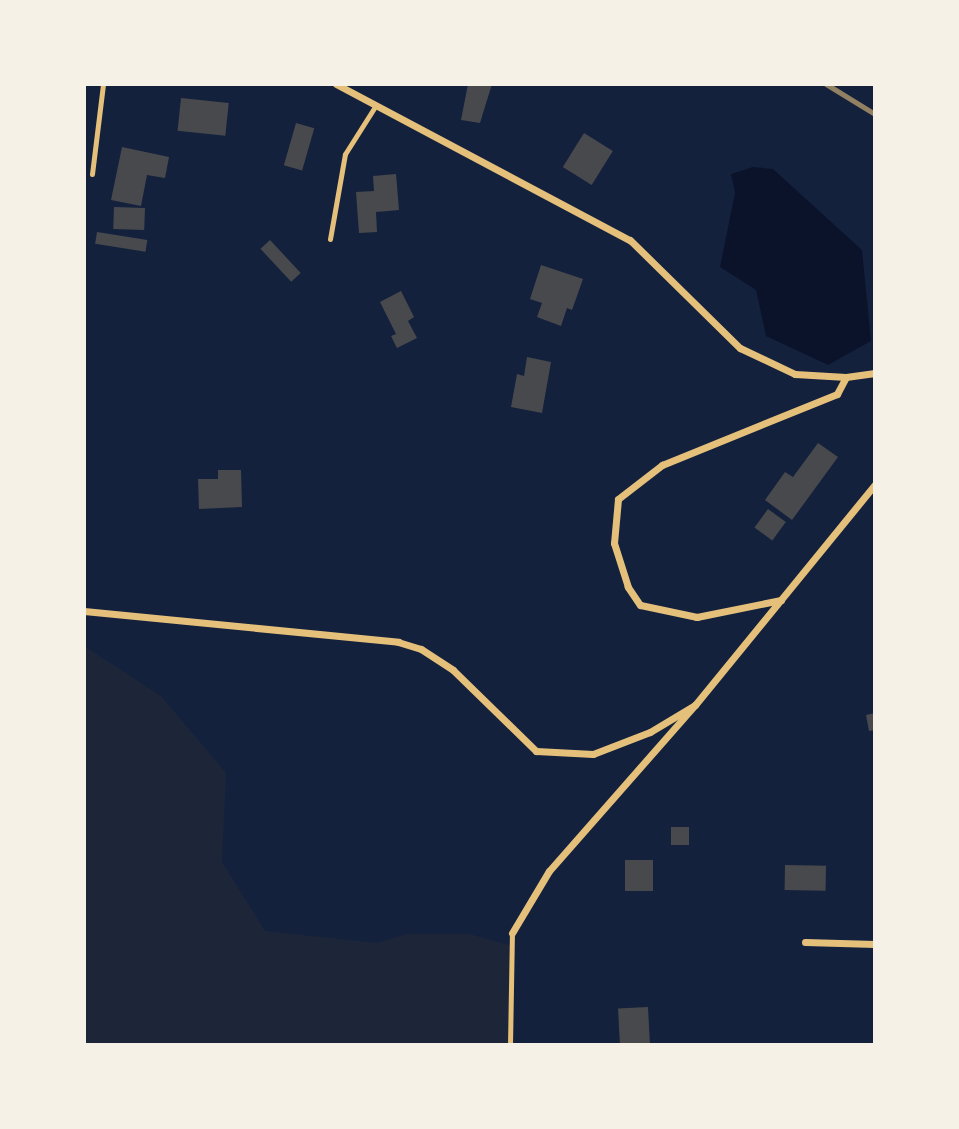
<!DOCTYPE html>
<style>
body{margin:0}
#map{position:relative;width:959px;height:1129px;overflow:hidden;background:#14213d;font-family:"DejaVu Sans",sans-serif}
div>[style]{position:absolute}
.green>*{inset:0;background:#1d2539}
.water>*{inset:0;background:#0b132b}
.building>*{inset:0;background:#48494c;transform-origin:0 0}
.service>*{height:5px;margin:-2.5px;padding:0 2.5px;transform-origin:2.5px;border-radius:2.5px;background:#e5c07b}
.minor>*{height:7px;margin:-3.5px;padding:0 3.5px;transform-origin:3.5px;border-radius:3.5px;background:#e5c07b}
.rail>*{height:5px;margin:-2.5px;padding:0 2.5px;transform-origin:2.5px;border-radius:2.5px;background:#918062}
span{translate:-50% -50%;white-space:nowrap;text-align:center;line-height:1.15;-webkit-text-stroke:7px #f6f1e7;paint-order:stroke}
.frame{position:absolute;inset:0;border:86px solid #f6f1e7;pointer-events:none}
</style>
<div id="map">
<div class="green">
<i style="clip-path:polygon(84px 646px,161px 696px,226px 773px,222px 862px,265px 931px,377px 943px,407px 934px,469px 934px,516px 947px,512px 947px,511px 1045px,84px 1045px)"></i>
</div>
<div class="water">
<i style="clip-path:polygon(753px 167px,773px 169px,862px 250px,871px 341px,828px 365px,766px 336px,756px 290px,720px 267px,735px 193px,731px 174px)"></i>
</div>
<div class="building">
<i style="clip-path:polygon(468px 84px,492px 84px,480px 123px,461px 120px)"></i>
<i style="left:181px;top:98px;width:48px;height:33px;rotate:6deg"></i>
<i style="left:296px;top:123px;width:19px;height:44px;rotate:16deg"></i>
<i style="left:584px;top:133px;width:34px;height:40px;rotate:32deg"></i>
<i style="clip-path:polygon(122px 147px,169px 157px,165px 178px,147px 175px,141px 206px,111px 200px)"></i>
<i style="clip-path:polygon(396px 174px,399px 210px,376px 212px,377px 232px,359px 233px,356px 192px,374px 191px,373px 176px)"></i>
<i style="left:114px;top:207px;width:31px;height:22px;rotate:2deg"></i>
<i style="left:97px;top:232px;width:51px;height:12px;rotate:9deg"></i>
<i style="left:270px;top:240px;width:45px;height:13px;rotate:47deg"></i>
<i style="clip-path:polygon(541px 265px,583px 279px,572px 310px,567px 308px,561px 326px,537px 317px,542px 303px,530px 299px)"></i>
<i style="clip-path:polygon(401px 291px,414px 317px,408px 321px,417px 338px,397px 348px,391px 336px,396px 334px,380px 302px)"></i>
<i style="clip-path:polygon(527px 357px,551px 362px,542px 413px,511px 407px,517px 374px,524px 376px)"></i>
<i style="clip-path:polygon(818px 443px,838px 457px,792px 520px,765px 500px,785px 472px,793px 477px)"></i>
<i style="clip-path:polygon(218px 470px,241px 470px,242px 507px,199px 509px,198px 479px,218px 479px)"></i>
<i style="left:768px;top:509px;width:22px;height:23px;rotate:36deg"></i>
<i style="clip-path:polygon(875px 713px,875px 730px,869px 731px,866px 715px)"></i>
<i style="left:671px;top:827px;width:18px;height:18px"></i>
<i style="left:625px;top:860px;width:28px;height:31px"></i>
<i style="left:785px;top:865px;width:41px;height:25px;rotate:1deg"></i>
<i style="left:648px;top:1007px;width:38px;height:30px;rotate:87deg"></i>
</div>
<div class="service">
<i style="left:92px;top:174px;width:91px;rotate:-83deg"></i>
<i style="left:330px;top:239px;width:86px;rotate:-80deg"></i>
<i style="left:345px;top:154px;width:58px;rotate:-57.7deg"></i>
<i style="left:510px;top:1045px;width:112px;rotate:-89deg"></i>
</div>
<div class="minor">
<i style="left:336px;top:84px;width:333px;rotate:28deg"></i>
<i style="left:630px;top:240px;width:154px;rotate:44.5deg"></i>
<i style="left:740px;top:348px;width:61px;rotate:25.3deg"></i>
<i style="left:795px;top:374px;width:51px;rotate:3.4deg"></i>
<i style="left:846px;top:377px;width:29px;rotate:-8deg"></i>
<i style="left:781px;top:600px;width:86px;rotate:168.6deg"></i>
<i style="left:697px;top:617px;width:58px;rotate:-168.1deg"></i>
<i style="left:640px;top:605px;width:22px;rotate:-124deg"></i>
<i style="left:628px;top:587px;width:46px;rotate:-107.7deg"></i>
<i style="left:614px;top:543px;width:44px;rotate:-84.8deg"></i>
<i style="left:618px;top:499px;width:56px;rotate:-37.7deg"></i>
<i style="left:662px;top:465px;width:189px;rotate:-22.1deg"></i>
<i style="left:837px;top:394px;width:19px;rotate:-62deg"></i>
<i style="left:84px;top:611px;width:316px;rotate:5.6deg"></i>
<i style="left:398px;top:642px;width:24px;rotate:17deg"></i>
<i style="left:421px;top:649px;width:38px;rotate:33deg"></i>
<i style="left:453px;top:670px;width:116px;rotate:44.3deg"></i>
<i style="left:536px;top:751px;width:57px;rotate:3deg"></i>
<i style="left:593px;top:754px;width:61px;rotate:-21.1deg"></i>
<i style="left:650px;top:732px;width:52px;rotate:-31deg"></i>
<i style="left:512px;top:933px;width:72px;rotate:-59.2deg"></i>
<i style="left:549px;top:871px;width:221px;rotate:-48.7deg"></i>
<i style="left:695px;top:705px;width:285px;rotate:-50.8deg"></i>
<i style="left:805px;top:942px;width:70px;rotate:1.6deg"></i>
</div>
<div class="rail">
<i style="left:826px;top:84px;width:57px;rotate:31.5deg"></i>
</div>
<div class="frame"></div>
</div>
